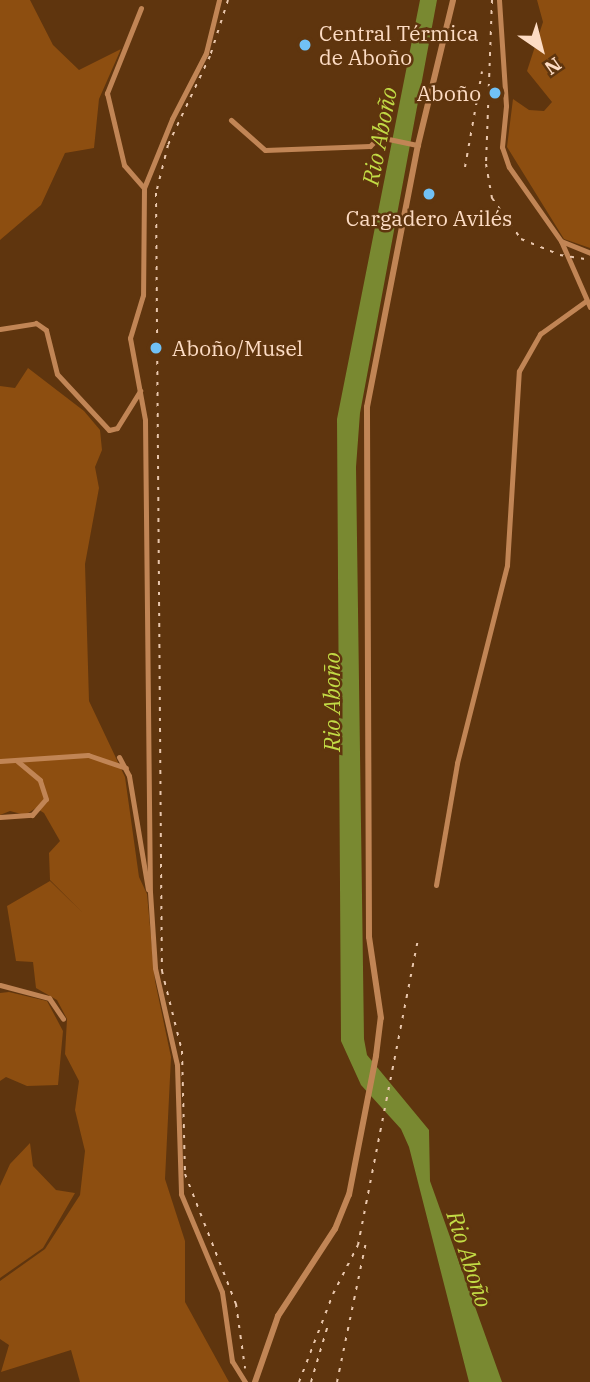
<!DOCTYPE html>
<meta charset="utf-8">
<style>
body{margin:0}
#map{position:relative;width:590px;height:1382px;overflow:hidden;background:#5f350e;font-family:"IBM Plex Serif",serif}
div>[style]{position:absolute}
.green>*{inset:0;background:#8d4e10}
.water>*{inset:0;background:#798931}
.minor>*{height:5px;margin:-2.5px;padding:0 2.5px;transform-origin:2.5px;border-radius:2.5px;background:#c18555}
.tertiary>*{height:6px;margin:-3px;padding:0 3px;transform-origin:3px;border-radius:3px;background:#c18555}
.rail>*{height:2px;margin-top:-1px;transform-origin:0;background:repeating-linear-gradient(90deg,#e9c7ad 0 3.5px,transparent 0 10.5px)}
.dots>*{width:19px;height:19px;translate:-50% -50%;box-sizing:border-box;border:4px solid #5f350e;border-radius:50%}
span{translate:-50% -50%;white-space:nowrap;text-align:center;line-height:1.15;-webkit-text-stroke:5px #5f350e;paint-order:stroke}
.poi-label{font-size:21px;color:#fddcc4}
.left{translate:0 -50%;text-align:left}
.right{translate:-100% -50%;text-align:right}
.water-label{font-size:23px;color:#c2db45;font-style:italic}
.north{position:absolute;left:506px;top:14px;width:70px;height:70px;-webkit-text-stroke:5px #5f350e;paint-order:stroke;rotate:145deg;font-size:19px;font-weight:700;line-height:28px;text-align:center;color:#fddcc4}
.north::after{content:'';display:block;margin:auto;width:24px;height:32px;background:#fddcc4;clip-path:polygon(50% 0,100% 100%,50% 72%,0 100%)}
</style>
<div id="map">
<div class="green">
<i style="clip-path:polygon(0 0,30px 0,53px 45px,79px 70px,121px 49px,99px 99px,94px 148px,65px 153px,41px 205px,0 240px)"></i>
<i style="clip-path:polygon(537px 0,590px 0,590px 248px,564px 239px,507px 147px,513px 99px,529px 110px,544px 111px,552px 102px,527px 71px,543px 22px)"></i>
<i style="clip-path:polygon(28px 368px,84px 411px,100px 430px,102px 450px,95px 467px,99px 488px,85px 564px,89px 701px,125px 777px,139px 877px,147px 894px,155px 981px,171px 1057px,165px 1179px,185px 1241px,185px 1302px,229px 1382px,80px 1382px,71px 1350px,1px 1372px,9px 1345px,0 1339px,0 1281px,45px 1249px,80px 1195px,85px 1151px,75px 1110px,79px 1081px,65px 1054px,67px 1019px,57px 1000px,36px 988px,33px 962px,16px 961px,7px 906px,50px 881px,82px 912px,50px 880px,49px 853px,60px 841px,44px 813px,36px 808px,25px 815px,10px 811px,0 815px,0 386px,15px 388px)"></i>
<i style="clip-path:polygon(9px 992px,47px 1001px,63px 1031px,58px 1085px,27px 1086px,6px 1077px,0 1081px,0 993px)"></i>
<i style="clip-path:polygon(30px 1143px,33px 1166px,56px 1190px,75px 1193px,43px 1248px,0 1278px,0 1186px,10px 1164px)"></i>
</div>
<div class="water">
<i style="clip-path:polygon(420px 0,437px 0,360px 413px,356px 467px,364px 1039px,367px 1055px,429px 1130px,430px 1181px,502px 1382px,469px 1382px,409px 1147px,401px 1129px,361px 1085px,341px 1041px,337px 419px)"></i>
</div>
<div class="minor">
<i style="left:219px;top:0;width:55px;rotate:103.8deg"></i>
<i style="left:206px;top:53px;width:74px;rotate:117.3deg"></i>
<i style="left:172px;top:119px;width:74px;rotate:112.1deg"></i>
<i style="left:144px;top:188px;width:107px;rotate:90.5deg"></i>
<i style="left:143px;top:295px;width:45px;rotate:106.8deg"></i>
<i style="left:130px;top:338px;width:83px;rotate:79.6deg"></i>
<i style="left:145px;top:420px;width:472px;rotate:89.4deg"></i>
<i style="left:150px;top:892px;width:76px;rotate:86.2deg"></i>
<i style="left:155px;top:968px;width:99px;rotate:77.2deg"></i>
<i style="left:177px;top:1065px;width:129px;rotate:88.2deg"></i>
<i style="left:181px;top:1194px;width:106px;rotate:67.3deg"></i>
<i style="left:222px;top:1292px;width:70px;rotate:81.8deg"></i>
<i style="left:232px;top:1361px;width:25px;rotate:58deg"></i>
<i style="left:499px;top:0;width:106px;rotate:86.2deg"></i>
<i style="left:506px;top:106px;width:41px;rotate:95.6deg"></i>
<i style="left:502px;top:147px;width:21px;rotate:71deg"></i>
<i style="left:509px;top:167px;width:90px;rotate:54.9deg"></i>
<i style="left:561px;top:241px;width:72px;rotate:66.3deg"></i>
<i style="left:141px;top:8px;width:92px;rotate:111.8deg"></i>
<i style="left:107px;top:93px;width:74px;rotate:76.7deg"></i>
<i style="left:124px;top:165px;width:30px;rotate:49deg"></i>
<i style="left:231px;top:120px;width:45px;rotate:41.4deg"></i>
<i style="left:265px;top:150px;width:105px;rotate:-2.2deg"></i>
<i style="left:370px;top:146px;width:13px;rotate:-45deg"></i>
<i style="left:379px;top:137px;width:50px;rotate:-79.6deg"></i>
<i style="left:379px;top:137px;width:40px;rotate:12deg"></i>
<i style="left:561px;top:241px;width:31px;rotate:22deg"></i>
<i style="left:0;top:329px;width:36px;rotate:-9deg"></i>
<i style="left:36px;top:323px;width:12px;rotate:35deg"></i>
<i style="left:46px;top:330px;width:45px;rotate:76deg"></i>
<i style="left:57px;top:374px;width:76px;rotate:47.1deg"></i>
<i style="left:109px;top:430px;width:8px;rotate:-14deg"></i>
<i style="left:117px;top:428px;width:44px;rotate:-58.1deg"></i>
<i style="left:119px;top:757px;width:21px;rotate:62deg"></i>
<i style="left:129px;top:776px;width:115px;rotate:80.5deg"></i>
<i style="left:0;top:761px;width:88px;rotate:-3.9deg"></i>
<i style="left:88px;top:755px;width:40px;rotate:18.9deg"></i>
<i style="left:0;top:817px;width:32px;rotate:-4deg"></i>
<i style="left:32px;top:815px;width:21px;rotate:-49deg"></i>
<i style="left:46px;top:799px;width:20px;rotate:-108deg"></i>
<i style="left:40px;top:780px;width:30px;rotate:-140deg"></i>
<i style="left:436px;top:885px;width:124px;rotate:-80.2deg"></i>
<i style="left:457px;top:763px;width:204px;rotate:-75.8deg"></i>
<i style="left:507px;top:565px;width:194px;rotate:-86.5deg"></i>
<i style="left:519px;top:371px;width:43px;rotate:-60.4deg"></i>
<i style="left:540px;top:334px;width:57px;rotate:-35.7deg"></i>
<i style="left:0;top:985px;width:51px;rotate:14.9deg"></i>
<i style="left:49px;top:998px;width:25px;rotate:56deg"></i>
</div>
<div class="tertiary">
<i style="left:255px;top:1382px;width:70px;rotate:-70.8deg"></i>
<i style="left:278px;top:1316px;width:104px;rotate:-56.8deg"></i>
<i style="left:335px;top:1229px;width:37px;rotate:-68deg"></i>
<i style="left:349px;top:1195px;width:142px;rotate:-79deg"></i>
<i style="left:376px;top:1056px;width:38px;rotate:-83deg"></i>
<i style="left:381px;top:1018px;width:82px;rotate:-98.4deg"></i>
<i style="left:369px;top:937px;width:530px;rotate:-90.22deg"></i>
<i style="left:367px;top:407px;width:267px;rotate:-79deg"></i>
<i style="left:418px;top:145px;width:149px;rotate:-76.4deg"></i>
</div>
<div class="rail">
<i style="left:228px;top:0;width:59px;rotate:107.8deg"></i>
<i style="left:210px;top:56px;width:98px;rotate:115.3deg"></i>
<i style="left:168px;top:145px;width:49px;rotate:104deg"></i>
<i style="left:156px;top:193px;width:671px;rotate:89.57deg"></i>
<i style="left:161px;top:864px;width:107px;rotate:89.5deg"></i>
<i style="left:162px;top:971px;width:82px;rotate:76deg"></i>
<i style="left:182px;top:1051px;width:123px;rotate:88.6deg"></i>
<i style="left:185px;top:1174px;width:140px;rotate:68.6deg"></i>
<i style="left:236px;top:1304px;width:65px;rotate:82deg"></i>
<i style="left:492px;top:0;width:164px;rotate:92.1deg"></i>
<i style="left:486px;top:164px;width:35px;rotate:80deg"></i>
<i style="left:492px;top:198px;width:50px;rotate:54.7deg"></i>
<i style="left:521px;top:239px;width:42px;rotate:22.3deg"></i>
<i style="left:560px;top:255px;width:30px;rotate:9deg"></i>
<i style="left:465px;top:167px;width:97px;rotate:-79.9deg"></i>
<i style="left:299px;top:1382px;width:94px;rotate:-68.9deg"></i>
<i style="left:333px;top:1294px;width:55px;rotate:-63deg"></i>
<i style="left:358px;top:1245px;width:312px;rotate:-78.9deg"></i>
<i style="left:311px;top:1382px;width:59px;rotate:-73.4deg"></i>
<i style="left:337px;top:1382px;width:143px;rotate:-78.3deg"></i>
</div>
<div class="dots">
<i style="left:305px;top:45px;background:#71c1f5"></i>
<i style="left:495px;top:93px;background:#71c1f5"></i>
<i style="left:429px;top:194px;background:#71c1f5"></i>
<i style="left:156px;top:348px;background:#71c1f5"></i>
</div>
<div class="poi-label">
<span class="left" style="left:319px;top:45px">Central Térmica<br>de Aboño</span>
<span class="right" style="left:481px;top:93px">Aboño</span>
<span style="left:429px;top:218px">Cargadero Avilés</span>
<span class="left" style="left:172px;top:348px">Aboño/Musel</span>
</div>
<div class="water-label">
<span style="left:379px;top:136px;rotate:-79deg">Rio Aboño</span>
<span style="left:331px;top:702px;rotate:-90deg">Rio Aboño</span>
<span style="left:470px;top:1259px;rotate:72deg">Rio Aboño</span>
</div>
<div class="north">N</div>
</div>
